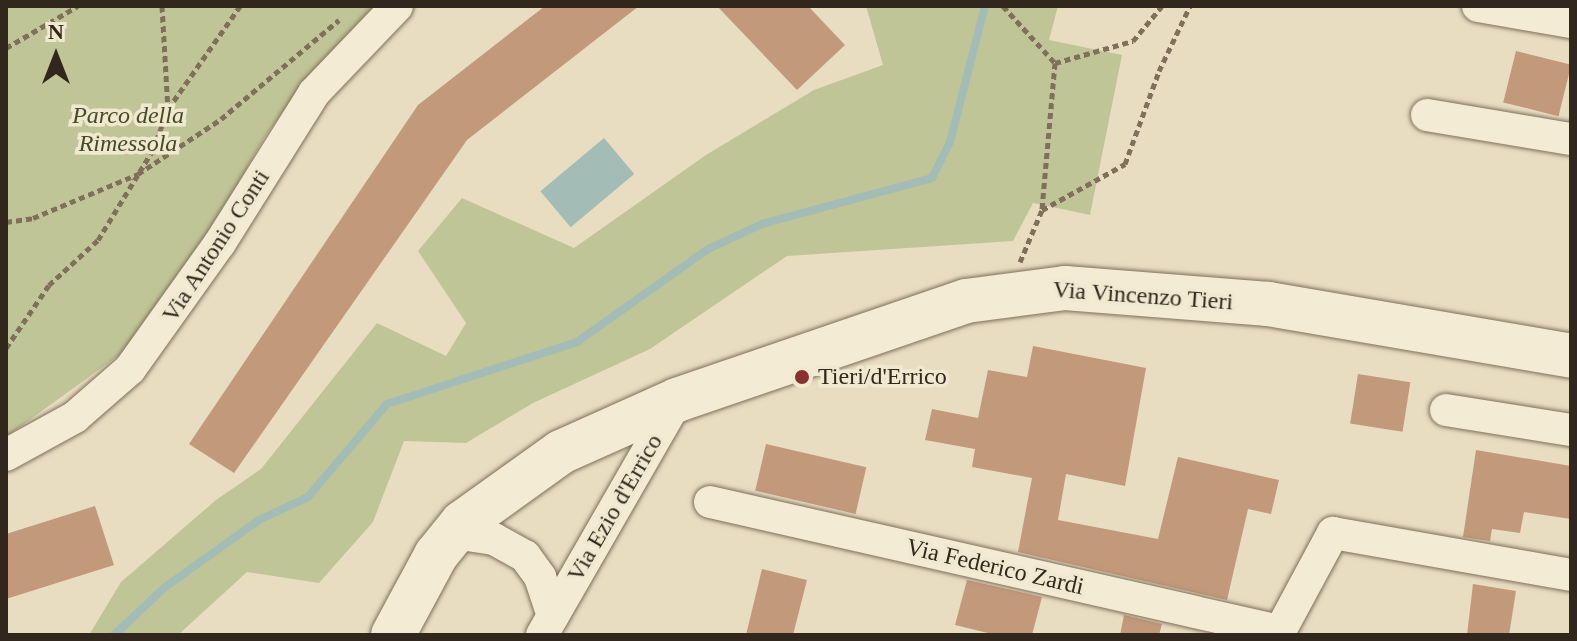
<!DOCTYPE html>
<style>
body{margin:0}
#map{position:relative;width:1577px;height:641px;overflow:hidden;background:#e8ddc1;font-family:Georgia,serif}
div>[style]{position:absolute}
.green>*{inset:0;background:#c0c597}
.water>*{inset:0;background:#a3bcb5;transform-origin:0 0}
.stream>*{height:8px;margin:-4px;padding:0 4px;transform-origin:4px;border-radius:4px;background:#a3bcb5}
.building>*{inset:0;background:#c3997b;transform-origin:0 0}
.path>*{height:5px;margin-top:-2.5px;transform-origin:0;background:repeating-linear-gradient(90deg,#806f5b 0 6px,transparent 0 10px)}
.roads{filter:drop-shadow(0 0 2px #806f5b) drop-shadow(0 0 2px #806f5b)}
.street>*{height:32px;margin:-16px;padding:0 16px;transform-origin:16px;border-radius:16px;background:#f4ebd4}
.secondary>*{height:44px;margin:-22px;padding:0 22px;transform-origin:22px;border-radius:22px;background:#f4ebd4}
.dots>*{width:22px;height:22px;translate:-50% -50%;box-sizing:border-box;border:4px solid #f1e8d0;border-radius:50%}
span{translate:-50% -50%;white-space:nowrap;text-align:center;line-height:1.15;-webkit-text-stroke:7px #f1e8d0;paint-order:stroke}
.park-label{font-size:24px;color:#424c26;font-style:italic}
.street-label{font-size:24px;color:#31271d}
.poi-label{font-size:24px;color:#31271d}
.left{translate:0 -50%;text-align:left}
.frame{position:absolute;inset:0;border:8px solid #31271d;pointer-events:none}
.north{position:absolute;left:16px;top:16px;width:80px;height:80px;-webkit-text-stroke:6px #f1e8d0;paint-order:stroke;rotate:0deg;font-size:22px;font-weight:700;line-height:32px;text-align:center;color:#31271d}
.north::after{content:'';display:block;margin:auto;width:28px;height:36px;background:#31271d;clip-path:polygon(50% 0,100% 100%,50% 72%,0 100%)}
</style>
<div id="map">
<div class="green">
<i style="clip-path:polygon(6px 6px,376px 6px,308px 77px,264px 138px,155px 329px,6px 437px)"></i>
<i style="clip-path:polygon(866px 6px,1058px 6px,1049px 40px,1122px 55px,1090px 215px,1033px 203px,1013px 241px,787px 256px,650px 349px,533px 403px,466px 443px,404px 441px,373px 522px,319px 583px,247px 572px,178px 635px,89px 635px,121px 582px,216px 500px,261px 469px,377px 323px,446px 356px,466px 323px,418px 251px,462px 198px,574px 248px,706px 155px,814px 90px,883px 65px)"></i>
</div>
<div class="water">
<i style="left:604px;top:138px;width:47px;height:83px;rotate:50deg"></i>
</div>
<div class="stream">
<i style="left:114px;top:635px;width:69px;rotate:-43.2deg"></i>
<i style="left:164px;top:588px;width:117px;rotate:-35.6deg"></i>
<i style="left:259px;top:520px;width:54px;rotate:-25.1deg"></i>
<i style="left:308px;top:497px;width:122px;rotate:-49.7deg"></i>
<i style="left:387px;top:404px;width:200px;rotate:-18.1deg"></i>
<i style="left:577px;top:342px;width:161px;rotate:-35.4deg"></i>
<i style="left:708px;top:249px;width:60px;rotate:-24.8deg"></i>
<i style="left:762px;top:224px;width:176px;rotate:-15.1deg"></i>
<i style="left:932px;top:178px;width:40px;rotate:-63.4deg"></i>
<i style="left:950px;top:142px;width:140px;rotate:-75.6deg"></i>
</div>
<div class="building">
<i style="clip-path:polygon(545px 6px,639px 6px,467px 140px,234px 473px,189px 444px,418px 105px)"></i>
<i style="clip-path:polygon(717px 6px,808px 6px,845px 45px,797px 90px)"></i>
<i style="left:1516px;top:51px;width:57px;height:53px;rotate:14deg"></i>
<i style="clip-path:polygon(1033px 346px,1146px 368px,1125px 486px,1066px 474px,1058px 520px,1158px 539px,1178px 457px,1279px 480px,1271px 514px,1248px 509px,1227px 600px,1018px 552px,1032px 478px,972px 467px,975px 449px,925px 440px,932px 409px,978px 418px,988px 370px,1027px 377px)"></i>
<i style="left:1358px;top:374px;width:53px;height:50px;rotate:9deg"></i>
<i style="left:766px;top:444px;width:103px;height:48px;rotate:13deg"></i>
<i style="clip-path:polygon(1476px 450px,1571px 466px,1571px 519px,1524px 512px,1520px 533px,1492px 529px,1490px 541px,1463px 537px)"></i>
<i style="clip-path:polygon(95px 506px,114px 565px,6px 599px,6px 534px)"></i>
<i style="clip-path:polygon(762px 569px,807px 580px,793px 635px,746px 635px)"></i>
<i style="clip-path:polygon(967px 580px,1042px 597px,1032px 635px,996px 635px,955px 625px)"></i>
<i style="clip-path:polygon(1473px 584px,1516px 591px,1509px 635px,1467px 635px)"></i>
<i style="clip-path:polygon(1124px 615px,1162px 624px,1159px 635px,1120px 635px)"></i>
</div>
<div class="path">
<i style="left:162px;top:6px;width:103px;rotate:86.7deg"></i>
<i style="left:168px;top:109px;width:126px;rotate:-55deg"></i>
<i style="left:1003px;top:6px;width:77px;rotate:47.6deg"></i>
<i style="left:1055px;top:63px;width:147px;rotate:95.1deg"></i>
<i style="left:6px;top:48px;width:83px;rotate:-30.3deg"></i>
<i style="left:1055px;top:63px;width:81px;rotate:-15.8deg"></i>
<i style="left:1133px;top:41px;width:45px;rotate:-50.4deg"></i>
<i style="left:6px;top:222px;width:27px;rotate:-8deg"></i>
<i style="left:33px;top:218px;width:114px;rotate:-22.7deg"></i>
<i style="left:138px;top:174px;width:100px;rotate:-33.5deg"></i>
<i style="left:221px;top:119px;width:154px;rotate:-40deg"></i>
<i style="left:1020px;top:262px;width:56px;rotate:-67.1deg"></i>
<i style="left:1042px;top:210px;width:95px;rotate:-29deg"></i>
<i style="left:1125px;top:164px;width:99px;rotate:-69.9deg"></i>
<i style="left:1159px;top:71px;width:72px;rotate:-64.5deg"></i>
<i style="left:6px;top:348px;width:76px;rotate:-55.7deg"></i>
<i style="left:49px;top:285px;width:67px;rotate:-42.6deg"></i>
<i style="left:98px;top:240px;width:105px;rotate:-58.6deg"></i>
<i style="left:153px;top:150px;width:44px;rotate:-69.9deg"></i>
</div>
<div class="roads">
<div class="street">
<i style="left:1478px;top:6px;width:94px;rotate:9.8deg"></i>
<i style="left:1427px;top:115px;width:146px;rotate:9.5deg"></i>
<i style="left:1446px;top:410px;width:127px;rotate:9.1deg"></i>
<i style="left:6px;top:455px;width:79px;rotate:-28.8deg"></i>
<i style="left:75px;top:417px;width:73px;rotate:-41.1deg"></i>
<i style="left:130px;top:369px;width:155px;rotate:-54.5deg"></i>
<i style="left:220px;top:243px;width:177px;rotate:-57.9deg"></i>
<i style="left:314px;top:93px;width:120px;rotate:-46.3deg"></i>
<i style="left:710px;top:502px;width:583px;rotate:12.77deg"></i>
<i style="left:454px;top:533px;width:40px;rotate:8.5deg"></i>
<i style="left:494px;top:539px;width:35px;rotate:29deg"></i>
<i style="left:525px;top:556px;width:26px;rotate:54deg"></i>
<i style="left:540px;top:577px;width:41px;rotate:71.6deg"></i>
<i style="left:542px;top:635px;width:271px;rotate:-60.1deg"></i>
<i style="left:1278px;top:635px;width:116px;rotate:-61.7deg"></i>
<i style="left:1333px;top:533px;width:242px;rotate:10deg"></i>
</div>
<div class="secondary">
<i style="left:393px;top:635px;width:91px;rotate:-61.7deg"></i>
<i style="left:436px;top:555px;width:41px;rotate:-50.9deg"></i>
<i style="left:462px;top:523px;width:122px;rotate:-35.6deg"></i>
<i style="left:561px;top:452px;width:127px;rotate:-24.1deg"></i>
<i style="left:677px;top:400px;width:305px;rotate:-18.9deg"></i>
<i style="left:966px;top:301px;width:100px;rotate:-7.5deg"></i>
<i style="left:1065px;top:288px;width:204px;rotate:4.5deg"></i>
<i style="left:1268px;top:304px;width:307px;rotate:9.7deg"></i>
</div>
</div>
<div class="dots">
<i style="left:802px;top:377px;background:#893131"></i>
</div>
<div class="park-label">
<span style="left:128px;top:130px">Parco della<br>Rimessola</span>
</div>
<div class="street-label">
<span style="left:216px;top:246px;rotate:-57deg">Via Antonio Conti</span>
<span style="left:1143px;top:296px;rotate:4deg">Via Vincenzo Tieri</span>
<span style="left:615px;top:508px;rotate:-60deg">Via Ezio d'Errico</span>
<span style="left:995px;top:567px;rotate:13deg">Via Federico Zardi</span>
</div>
<div class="poi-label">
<span class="left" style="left:818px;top:377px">Tieri/d'Errico</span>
</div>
<div class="frame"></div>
<div class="north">N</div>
</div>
